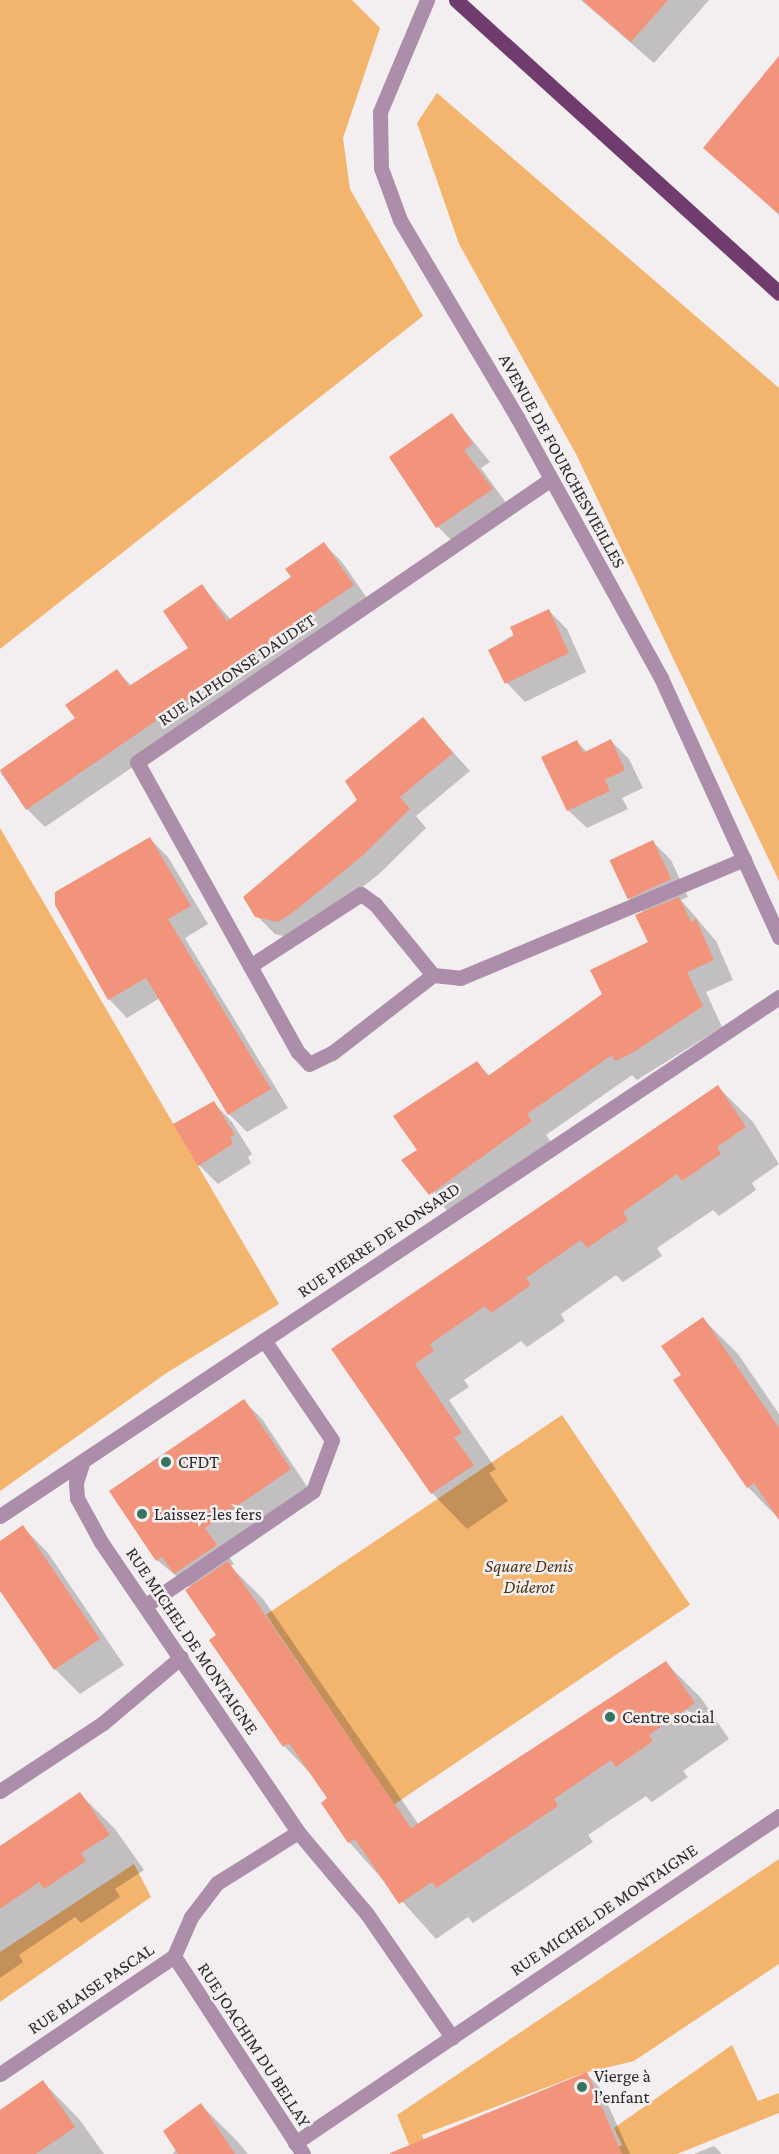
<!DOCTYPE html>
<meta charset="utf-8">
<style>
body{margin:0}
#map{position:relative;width:779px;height:2154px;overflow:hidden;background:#f3eff0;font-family:"Crimson Pro",serif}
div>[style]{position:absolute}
.green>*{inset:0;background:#f3b46e;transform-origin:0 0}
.shadow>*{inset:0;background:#0003}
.building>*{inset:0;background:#f2947c;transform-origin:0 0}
.minor>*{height:15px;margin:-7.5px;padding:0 7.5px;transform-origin:7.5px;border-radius:7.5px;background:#ac8eaa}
.major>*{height:15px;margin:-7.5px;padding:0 7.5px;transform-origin:7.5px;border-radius:7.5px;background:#703c6e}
.dots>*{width:16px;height:16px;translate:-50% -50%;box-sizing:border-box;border:3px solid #f3eff0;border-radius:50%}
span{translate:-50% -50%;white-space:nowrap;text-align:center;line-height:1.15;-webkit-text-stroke:5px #f3eff0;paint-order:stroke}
.street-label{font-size:18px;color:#2c2a2b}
.poi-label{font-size:18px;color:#2c2a2b}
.left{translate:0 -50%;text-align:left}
.park-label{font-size:18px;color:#4f3414;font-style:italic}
</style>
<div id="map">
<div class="green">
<i style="clip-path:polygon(0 0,352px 0,380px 28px,343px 138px,350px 189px,423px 316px,0 649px)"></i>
<i style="clip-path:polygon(437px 93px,779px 388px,779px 881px,576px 454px,459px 244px,417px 123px)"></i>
<i style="clip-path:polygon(0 828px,279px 1304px,168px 1372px,0 1491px)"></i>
<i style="left:562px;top:1415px;width:229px;height:357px;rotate:56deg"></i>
<i style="clip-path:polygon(779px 1859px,779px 1964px,634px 2061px,584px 2073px,422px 2135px,430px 2154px,413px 2154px,397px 2115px)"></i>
<i style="clip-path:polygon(134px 1864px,151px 1897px,0 2002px,0 1952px)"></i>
<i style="clip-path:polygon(732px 2045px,758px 2101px,779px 2093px,779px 2113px,677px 2154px,600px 2154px,622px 2145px,614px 2128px)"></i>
</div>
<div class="shadow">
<i style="clip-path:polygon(581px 0,709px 0,654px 63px)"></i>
<i style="clip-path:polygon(779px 59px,779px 215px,705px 148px)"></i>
<i style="clip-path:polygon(452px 415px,490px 462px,481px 468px,509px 507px,455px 544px,438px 527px)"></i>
<i style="clip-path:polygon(324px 544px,342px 562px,371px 604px,45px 827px,27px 809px,0 772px,77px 718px,117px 671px,132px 686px,190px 648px,202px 586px,231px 620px,293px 577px)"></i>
<i style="clip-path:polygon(549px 611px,567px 629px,586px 672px,525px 702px,507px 683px,490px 650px)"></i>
<i style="clip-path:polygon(423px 719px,470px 771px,416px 816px,426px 828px,379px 874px,296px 939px,275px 934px,257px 916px,359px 800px)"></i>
<i style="clip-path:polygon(576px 741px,587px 752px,611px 741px,629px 759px,643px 788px,622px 798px,628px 809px,587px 828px,568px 810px)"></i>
<i style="clip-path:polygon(150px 839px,168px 857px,208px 924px,185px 938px,288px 1108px,247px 1132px,229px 1114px,160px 998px,127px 1018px,109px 999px,56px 905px)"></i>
<i style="clip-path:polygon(653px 842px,671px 860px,688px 897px,681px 900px,716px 941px,733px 980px,706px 992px,722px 1027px,637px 1080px,632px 1075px,546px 1135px,551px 1142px,450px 1214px,403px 1160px,419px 1151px,477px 1063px,490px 1076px,604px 995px,650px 943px,644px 913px,628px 897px)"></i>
<i style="clip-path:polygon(718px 1087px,753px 1122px,779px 1164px,752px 1183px,756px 1190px,719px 1216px,713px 1210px,657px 1248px,662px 1256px,623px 1282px,616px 1275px,561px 1314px,565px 1321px,527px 1347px,521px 1341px,464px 1380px,469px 1387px,449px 1400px,496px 1469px,489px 1473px,508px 1501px,467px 1529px,432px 1493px,333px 1350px)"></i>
<i style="clip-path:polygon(214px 1103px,232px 1122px,252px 1154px,248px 1157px,251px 1163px,218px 1184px,199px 1165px)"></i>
<i style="clip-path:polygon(703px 1319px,738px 1354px,779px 1414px,779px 1519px,748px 1487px,683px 1376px)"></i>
<i style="clip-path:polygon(244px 1401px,262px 1419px,308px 1488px,222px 1546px,234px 1564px,230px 1566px,263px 1599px,419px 1825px,666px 1663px,701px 1698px,729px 1739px,683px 1771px,688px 1777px,652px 1802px,646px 1796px,588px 1835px,593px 1842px,473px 1923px,468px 1917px,436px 1939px,349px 1842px,329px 1798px,314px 1777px,284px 1746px,191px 1588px,157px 1560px)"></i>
<i style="clip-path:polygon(23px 1527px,48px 1553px,124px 1665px,80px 1694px,55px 1669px,0 1587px,0 1543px)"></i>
<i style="clip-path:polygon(80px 1794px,115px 1829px,144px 1870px,115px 1889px,120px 1897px,81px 1923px,75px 1917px,19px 1955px,23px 1962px,0 1978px,0 1848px)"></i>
<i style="clip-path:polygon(586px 2073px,601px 2089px,630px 2154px,436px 2154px)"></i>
<i style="clip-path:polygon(43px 2082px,79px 2119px,104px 2154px,0 2154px,0 2111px)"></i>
<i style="clip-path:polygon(201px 2105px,238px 2142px,248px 2154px,173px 2154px)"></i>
<i style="clip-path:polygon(714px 2146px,722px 2154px,694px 2154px)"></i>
</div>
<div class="building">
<i style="clip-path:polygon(582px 0,668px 0,631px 42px)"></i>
<i style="clip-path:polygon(779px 56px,779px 214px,703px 148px)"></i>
<i style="clip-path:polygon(452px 413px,473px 444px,464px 450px,493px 489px,436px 528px,389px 457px)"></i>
<i style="clip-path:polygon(324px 542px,354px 585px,26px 810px,0 770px,75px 718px,65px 705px,117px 669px,129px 686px,188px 648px,163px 611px,202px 584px,227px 621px,291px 577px,285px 569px)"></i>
<i style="clip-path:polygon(549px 609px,569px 653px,505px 684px,488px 650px,514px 636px,510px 627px)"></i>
<i style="clip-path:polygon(423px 717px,453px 753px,400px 797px,410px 809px,362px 856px,296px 910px,278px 922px,255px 917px,243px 897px,357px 800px,345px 781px)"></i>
<i style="clip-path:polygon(611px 739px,625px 770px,605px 780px,610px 791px,567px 811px,541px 757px,577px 740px,583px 753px)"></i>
<i style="clip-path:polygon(150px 837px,191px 906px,168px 919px,271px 1089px,228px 1115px,146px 978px,108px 1000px,55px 905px,55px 892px)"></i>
<i style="left:653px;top:840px;width:43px;height:48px;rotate:65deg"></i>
<i style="clip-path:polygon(679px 897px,691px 922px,696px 919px,714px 960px,687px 972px,703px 1006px,634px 1052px,615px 1061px,612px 1055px,527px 1114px,532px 1121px,429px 1195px,401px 1160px,417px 1150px,393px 1116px,477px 1061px,488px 1076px,602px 994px,590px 970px,648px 942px,635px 915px)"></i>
<i style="clip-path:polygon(718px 1085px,746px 1127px,717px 1147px,721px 1154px,682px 1181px,677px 1174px,623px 1212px,628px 1220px,587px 1248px,581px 1240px,526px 1278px,531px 1285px,491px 1313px,485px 1306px,430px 1344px,434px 1351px,415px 1364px,462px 1433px,454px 1437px,474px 1465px,431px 1494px,331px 1349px)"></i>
<i style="clip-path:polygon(214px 1101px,235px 1135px,230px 1137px,233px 1144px,198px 1166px,173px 1124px)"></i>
<i style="clip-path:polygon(703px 1317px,779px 1428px,779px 1520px,754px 1483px,747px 1488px,673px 1380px,681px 1375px,661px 1346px)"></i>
<i style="clip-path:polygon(244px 1399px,291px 1469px,205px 1528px,217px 1545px,174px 1574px,162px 1557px,156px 1561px,109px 1491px)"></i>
<i style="clip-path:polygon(23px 1525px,100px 1639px,54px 1670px,0 1591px,0 1541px)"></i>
<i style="clip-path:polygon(228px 1561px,411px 1828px,666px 1661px,695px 1703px,649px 1735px,653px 1741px,616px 1767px,611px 1760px,554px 1799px,558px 1806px,436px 1888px,432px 1882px,399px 1904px,355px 1839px,348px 1843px,321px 1803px,327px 1798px,289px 1743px,283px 1747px,209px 1640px,216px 1635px,185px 1590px)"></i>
<i style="clip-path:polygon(80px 1792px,110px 1835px,81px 1853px,86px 1861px,44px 1889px,39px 1882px,0 1909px,0 1846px)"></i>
<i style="clip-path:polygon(587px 2072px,622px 2154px,390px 2154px,390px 2153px)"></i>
<i style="clip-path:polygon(43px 2080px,75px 2127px,36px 2154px,0 2154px,0 2110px)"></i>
<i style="clip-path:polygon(201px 2103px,235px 2154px,178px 2154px,163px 2131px)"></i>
</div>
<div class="minor">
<i style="left:427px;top:0;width:121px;rotate:112.8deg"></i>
<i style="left:380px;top:112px;width:56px;rotate:89deg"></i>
<i style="left:381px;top:168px;width:55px;rotate:69.9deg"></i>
<i style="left:400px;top:220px;width:229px;rotate:59.3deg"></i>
<i style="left:517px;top:417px;width:298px;rotate:61.1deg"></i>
<i style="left:661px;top:678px;width:285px;rotate:65.5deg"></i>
<i style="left:551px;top:479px;width:501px;rotate:145.64deg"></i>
<i style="left:137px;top:762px;width:332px;rotate:61deg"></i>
<i style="left:298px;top:1052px;width:16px;rotate:47deg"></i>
<i style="left:309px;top:1064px;width:25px;rotate:-26deg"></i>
<i style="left:332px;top:1053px;width:128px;rotate:-37.7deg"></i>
<i style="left:433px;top:975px;width:27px;rotate:6deg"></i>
<i style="left:460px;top:978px;width:308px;rotate:-22.7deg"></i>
<i style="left:250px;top:966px;width:132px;rotate:-33deg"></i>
<i style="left:361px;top:894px;width:17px;rotate:36deg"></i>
<i style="left:375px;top:904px;width:92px;rotate:50.8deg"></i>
<i style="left:82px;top:1464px;width:20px;rotate:108deg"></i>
<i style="left:76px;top:1483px;width:15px;rotate:86deg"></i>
<i style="left:77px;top:1498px;width:50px;rotate:61.4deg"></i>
<i style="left:101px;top:1542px;width:351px;rotate:55.8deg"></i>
<i style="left:298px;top:1832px;width:96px;rotate:147.8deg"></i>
<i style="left:217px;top:1883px;width:43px;rotate:127.4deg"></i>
<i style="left:191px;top:1917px;width:43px;rotate:113.6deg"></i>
<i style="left:0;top:1516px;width:936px;rotate:-33.67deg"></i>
<i style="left:146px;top:1605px;width:202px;rotate:-34.3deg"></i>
<i style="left:313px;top:1491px;width:54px;rotate:-69.6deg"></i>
<i style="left:332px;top:1440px;width:121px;rotate:-124.2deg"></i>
<i style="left:0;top:1791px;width:123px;rotate:-33.4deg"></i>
<i style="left:103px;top:1723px;width:102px;rotate:-40.2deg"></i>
<i style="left:298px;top:1832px;width:107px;rotate:49.9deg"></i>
<i style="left:367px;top:1914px;width:150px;rotate:55.4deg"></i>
<i style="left:174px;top:1956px;width:236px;rotate:56.9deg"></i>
<i style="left:0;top:2074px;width:210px;rotate:-34.1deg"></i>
<i style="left:295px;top:2143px;width:584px;rotate:-34.04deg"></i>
</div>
<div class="major">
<i style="left:456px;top:0;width:436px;rotate:42.2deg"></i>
</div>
<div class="dots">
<i style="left:166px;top:1462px;background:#37735e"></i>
<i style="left:142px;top:1514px;background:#37735e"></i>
<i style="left:610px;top:1717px;background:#37735e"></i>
<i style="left:582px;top:2087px;background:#37735e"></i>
</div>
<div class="street-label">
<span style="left:562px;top:461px;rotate:61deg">AVENUE DE FOURCHESVIEILLES</span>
<span style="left:237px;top:670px;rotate:-34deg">RUE ALPHONSE DAUDET</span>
<span style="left:379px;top:1240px;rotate:-34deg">RUE PIERRE DE RONSARD</span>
<span style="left:192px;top:1641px;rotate:56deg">RUE MICHEL DE MONTAIGNE</span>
<span style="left:604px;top:1910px;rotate:-34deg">RUE MICHEL DE MONTAIGNE</span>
<span style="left:91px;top:1989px;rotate:-34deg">RUE BLAISE PASCAL</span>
<span style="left:254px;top:2045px;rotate:57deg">RUE JOACHIM DU BELLAY</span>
</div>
<div class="poi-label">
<span class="left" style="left:178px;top:1462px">CFDT</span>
<span class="left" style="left:154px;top:1514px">Laissez-les fers</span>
<span class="left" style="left:622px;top:1717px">Centre social</span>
<span class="left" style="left:594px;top:2087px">Vierge à<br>l’enfant</span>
</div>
<div class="park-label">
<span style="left:529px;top:1577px">Square Denis<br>Diderot</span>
</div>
</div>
